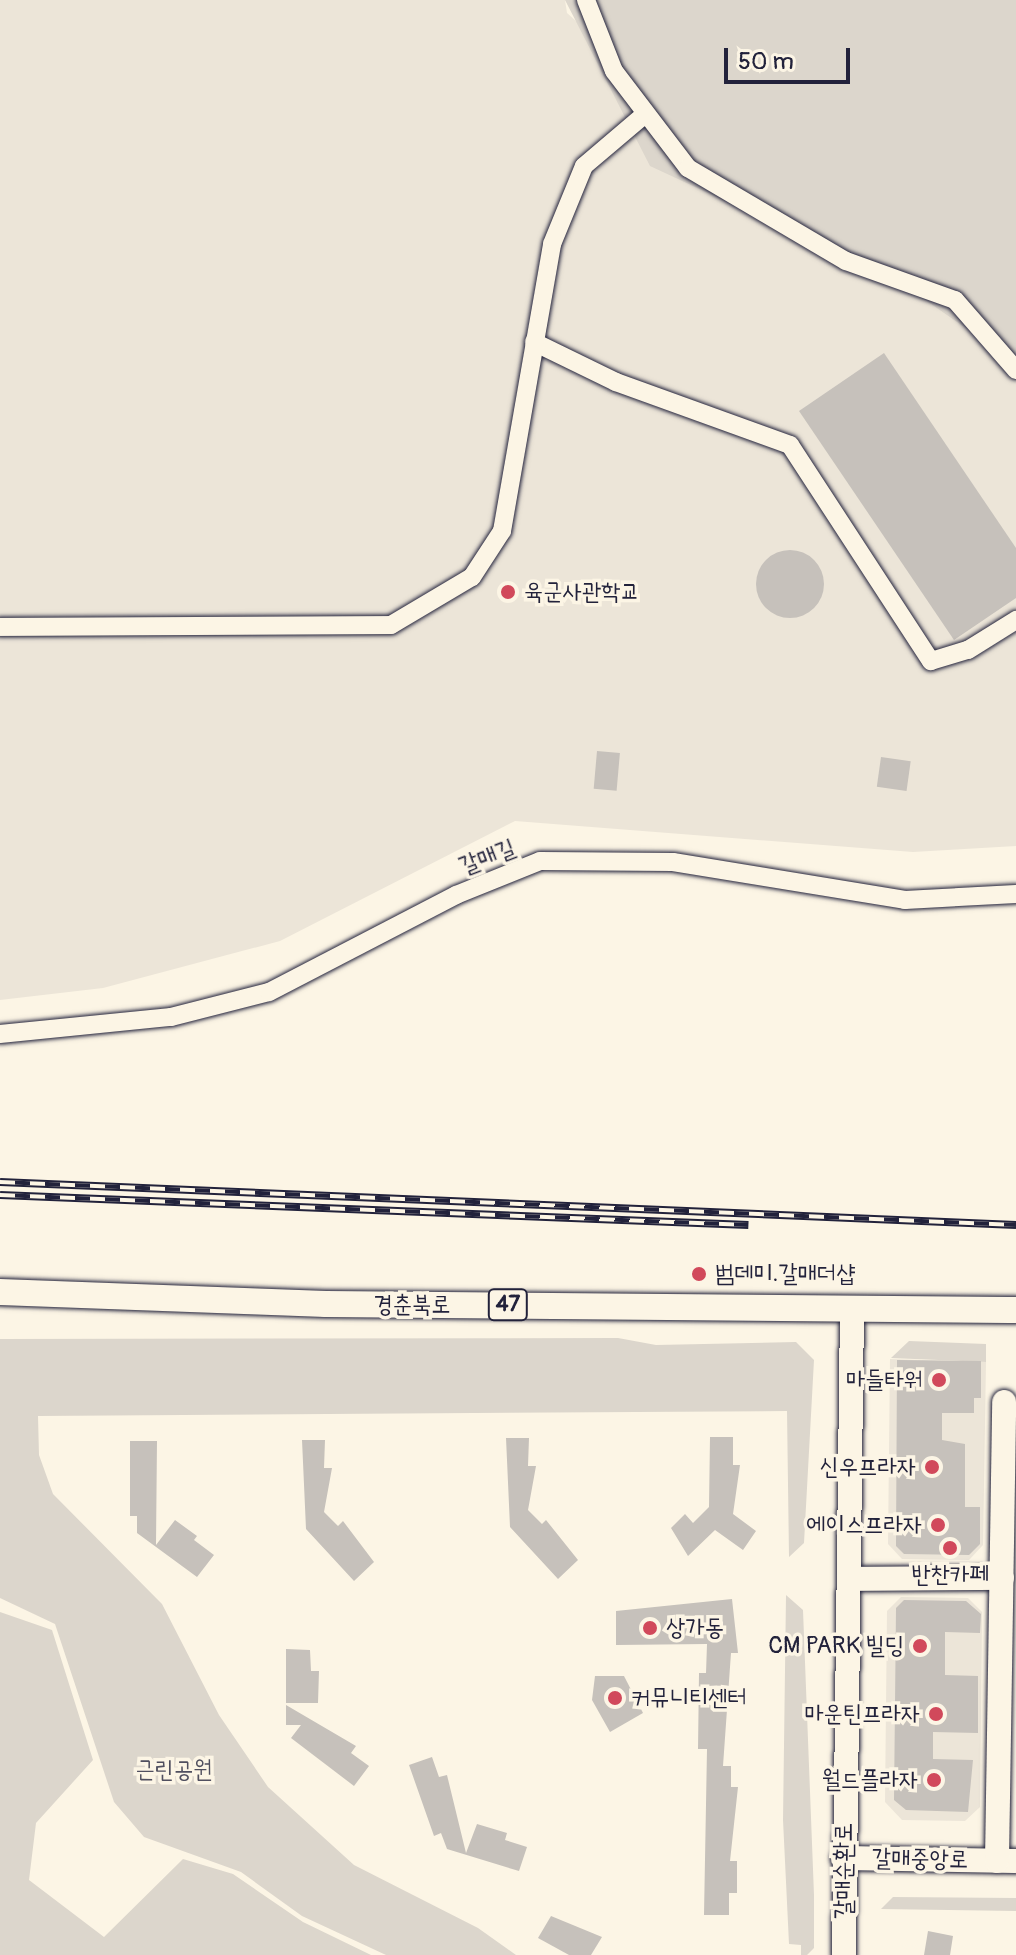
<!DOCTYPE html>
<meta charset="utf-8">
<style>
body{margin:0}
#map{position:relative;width:1016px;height:1955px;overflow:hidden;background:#fcf5e5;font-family:Pangolin,"Poor Story",sans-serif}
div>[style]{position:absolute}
.built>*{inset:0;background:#ece5d8}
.green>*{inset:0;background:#dcd6cc}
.building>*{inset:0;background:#c6c1bb;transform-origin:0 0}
.round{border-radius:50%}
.roads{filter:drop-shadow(0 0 2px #22223b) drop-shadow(0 0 2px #22223b)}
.street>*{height:18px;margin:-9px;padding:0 9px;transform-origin:9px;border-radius:9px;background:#fcf5e5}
.secondary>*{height:24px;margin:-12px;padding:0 12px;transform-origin:12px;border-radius:12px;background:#fcf5e5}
.primary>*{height:26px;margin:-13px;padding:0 13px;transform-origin:13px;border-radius:13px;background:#fcf5e5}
.rail>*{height:8px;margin-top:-4px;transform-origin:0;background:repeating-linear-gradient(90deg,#fcf5e5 0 15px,#22223b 0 30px);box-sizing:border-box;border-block:2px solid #22223b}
.dots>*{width:22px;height:22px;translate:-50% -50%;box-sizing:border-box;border:4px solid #fcf5e5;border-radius:50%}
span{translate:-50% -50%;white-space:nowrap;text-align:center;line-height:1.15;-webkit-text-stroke:7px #fcf5e5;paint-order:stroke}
.shield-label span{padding:2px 6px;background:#fcf5e5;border:2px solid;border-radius:6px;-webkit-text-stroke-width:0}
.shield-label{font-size:22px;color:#22223b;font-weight:700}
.poi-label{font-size:24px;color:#22223b}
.left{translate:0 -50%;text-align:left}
.right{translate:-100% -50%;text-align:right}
.street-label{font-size:24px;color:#22223b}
.park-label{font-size:24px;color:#504f5f}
.scale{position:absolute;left:724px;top:48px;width:126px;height:36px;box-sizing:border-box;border:4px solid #22223b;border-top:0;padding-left:10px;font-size:24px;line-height:28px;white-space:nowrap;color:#22223b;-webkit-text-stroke:6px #fcf5e5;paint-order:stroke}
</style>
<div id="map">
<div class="built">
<i style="clip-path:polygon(0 0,565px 0,567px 13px,839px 254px,925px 300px,1016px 363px,1016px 846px,913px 852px,515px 821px,280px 941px,103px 988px,0 1000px)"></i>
<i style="clip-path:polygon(890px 1359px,986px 1362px,983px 1545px,969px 1560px,902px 1559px,888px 1544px)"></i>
<i style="clip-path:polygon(901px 1597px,968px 1598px,982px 1612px,980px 1807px,965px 1821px,902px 1820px,885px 1802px,887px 1611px)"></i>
</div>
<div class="green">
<i style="clip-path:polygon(565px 0,1016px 0,1016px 363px,925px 300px,839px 254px,650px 166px)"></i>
<i style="clip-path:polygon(618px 1338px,656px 1345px,796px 1342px,814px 1360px,804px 1543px,789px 1557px,787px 1411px,38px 1416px,39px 1455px,53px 1494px,162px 1604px,219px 1715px,268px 1787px,354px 1865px,478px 1928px,516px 1955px,386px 1955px,302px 1916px,241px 1872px,144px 1837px,114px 1802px,55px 1624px,0 1598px,0 1339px)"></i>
<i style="clip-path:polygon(909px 1341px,986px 1344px,986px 1362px,891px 1358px)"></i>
<i style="clip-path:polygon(786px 1595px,803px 1610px,814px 1895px,814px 1948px,807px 1955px,801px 1955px,801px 1945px,789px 1944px,783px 1820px)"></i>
<i style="clip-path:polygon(0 1612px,52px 1630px,93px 1760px,36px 1823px,29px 1880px,104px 1937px,183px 1859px,233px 1874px,303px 1922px,371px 1955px,0 1955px)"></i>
<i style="clip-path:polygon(893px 1897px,1016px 1898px,1016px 1911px,881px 1909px)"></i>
</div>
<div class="building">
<i style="clip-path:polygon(884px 353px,1016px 548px,1016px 598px,954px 640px,799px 411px)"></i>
<i class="round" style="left:756px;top:550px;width:68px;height:68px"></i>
<i style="left:597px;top:751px;width:23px;height:38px;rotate:5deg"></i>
<i style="left:881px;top:757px;width:30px;height:30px;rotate:8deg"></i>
<i style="clip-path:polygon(897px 1360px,981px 1361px,981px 1398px,974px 1398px,974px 1413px,942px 1413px,942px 1440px,965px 1444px,965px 1507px,980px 1507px,980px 1544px,969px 1555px,904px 1554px,896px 1546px)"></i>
<i style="clip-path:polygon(710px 1437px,733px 1437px,733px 1465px,740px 1465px,733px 1514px,756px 1531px,743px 1550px,715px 1530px,688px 1556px,671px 1528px,685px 1514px,693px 1523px,709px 1507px)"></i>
<i style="clip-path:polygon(506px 1438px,529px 1438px,528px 1466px,536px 1466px,528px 1510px,542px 1524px,546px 1520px,578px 1560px,558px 1579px,510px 1527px)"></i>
<i style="clip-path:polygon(302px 1440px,325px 1440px,324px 1468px,332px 1468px,324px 1512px,338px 1526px,343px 1521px,374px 1562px,354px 1581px,306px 1529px)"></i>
<i style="clip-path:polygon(130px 1441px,157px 1441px,156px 1545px,175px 1520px,197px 1536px,194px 1540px,214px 1555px,197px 1577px,137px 1533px,137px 1516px,130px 1516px)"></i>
<i style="clip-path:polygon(732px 1599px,738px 1653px,731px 1653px,723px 1766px,731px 1766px,731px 1787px,738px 1787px,730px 1861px,737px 1861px,737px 1893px,729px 1893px,729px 1915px,704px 1915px,707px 1749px,698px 1749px,699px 1673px,706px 1673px,707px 1644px,616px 1645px,616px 1611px)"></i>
<i style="clip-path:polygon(904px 1600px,966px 1601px,981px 1614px,980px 1633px,945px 1632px,945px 1675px,978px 1676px,978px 1733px,933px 1732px,933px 1759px,973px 1760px,968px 1812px,906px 1810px,894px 1800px,896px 1608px)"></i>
<i style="clip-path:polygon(286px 1649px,310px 1650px,311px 1671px,319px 1671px,318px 1703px,286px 1703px)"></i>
<i style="clip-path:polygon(595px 1676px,624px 1676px,643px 1713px,610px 1732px,592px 1700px)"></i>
<i style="clip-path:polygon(286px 1705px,356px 1746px,351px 1753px,369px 1766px,354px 1786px,291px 1738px,301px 1725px,286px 1725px)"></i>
<i style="clip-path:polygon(432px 1757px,439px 1777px,447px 1775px,466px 1853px,477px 1824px,507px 1833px,505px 1840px,527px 1847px,519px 1871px,447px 1849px,441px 1833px,434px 1836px,409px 1765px)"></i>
<i style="clip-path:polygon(551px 1916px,602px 1937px,591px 1955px,569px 1955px,538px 1938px)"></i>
<i style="clip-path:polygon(928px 1931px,953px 1936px,950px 1955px,924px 1955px)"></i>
</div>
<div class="roads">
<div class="street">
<i style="left:586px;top:0;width:76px;rotate:68.5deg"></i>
<i style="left:614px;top:71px;width:122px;rotate:52.7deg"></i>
<i style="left:688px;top:168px;width:183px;rotate:30.5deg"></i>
<i style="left:846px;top:261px;width:116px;rotate:19.7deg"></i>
<i style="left:955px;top:300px;width:93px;rotate:48.9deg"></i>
<i style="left:534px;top:342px;width:91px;rotate:26deg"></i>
<i style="left:616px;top:382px;width:185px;rotate:19.9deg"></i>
<i style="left:790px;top:445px;width:258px;rotate:56.9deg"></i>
<i style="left:931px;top:661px;width:39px;rotate:-17deg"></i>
<i style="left:968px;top:650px;width:57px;rotate:-32deg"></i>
<i style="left:0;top:627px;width:391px;rotate:-0.3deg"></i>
<i style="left:391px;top:625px;width:94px;rotate:-30.7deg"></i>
<i style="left:472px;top:577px;width:55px;rotate:-56.9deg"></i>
<i style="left:502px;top:531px;width:291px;rotate:-80.1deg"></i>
<i style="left:552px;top:244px;width:84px;rotate:-67.7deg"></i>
<i style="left:584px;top:166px;width:77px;rotate:-40.3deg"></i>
<i style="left:0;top:1034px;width:172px;rotate:-5.7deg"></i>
<i style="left:171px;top:1017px;width:101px;rotate:-14.3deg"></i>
<i style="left:269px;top:992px;width:211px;rotate:-27.4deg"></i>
<i style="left:456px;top:895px;width:91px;rotate:-22deg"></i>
<i style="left:540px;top:861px;width:133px;rotate:0.4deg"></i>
<i style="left:673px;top:862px;width:235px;rotate:9.3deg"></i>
<i style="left:905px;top:900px;width:111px;rotate:-3.1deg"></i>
</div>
<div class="secondary">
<i style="left:849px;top:1579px;width:153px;rotate:-0.4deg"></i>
<i style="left:843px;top:1858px;width:173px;rotate:1deg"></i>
<i style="left:997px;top:1861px;width:459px;rotate:-89.1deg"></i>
<i style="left:844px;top:1955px;width:647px;rotate:-89.29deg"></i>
</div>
<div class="primary">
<i style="left:0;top:1292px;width:326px;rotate:2.1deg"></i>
<i style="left:326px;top:1304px;width:690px;rotate:0.5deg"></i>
</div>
</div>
<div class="rail">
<i style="left:0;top:1182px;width:1017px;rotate:2.42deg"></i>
<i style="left:0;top:1195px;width:749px;rotate:2.3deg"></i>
</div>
<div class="dots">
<i style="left:508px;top:592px;background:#d1495b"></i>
<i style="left:699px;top:1274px;background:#d1495b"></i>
<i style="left:939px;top:1380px;background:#d1495b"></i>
<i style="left:932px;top:1467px;background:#d1495b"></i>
<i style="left:938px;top:1525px;background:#d1495b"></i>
<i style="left:950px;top:1548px;background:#d1495b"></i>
<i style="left:650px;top:1628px;background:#d1495b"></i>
<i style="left:920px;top:1646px;background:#d1495b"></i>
<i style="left:615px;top:1698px;background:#d1495b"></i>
<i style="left:936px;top:1714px;background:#d1495b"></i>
<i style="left:934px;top:1780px;background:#d1495b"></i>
</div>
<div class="shield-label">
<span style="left:508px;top:1305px">47</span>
</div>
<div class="poi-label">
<span class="left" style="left:524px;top:592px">육군사관학교</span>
<span class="left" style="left:715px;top:1274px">범데미.갈매더샵</span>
<span class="right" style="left:923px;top:1380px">마들타워</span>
<span class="right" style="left:916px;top:1467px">신우프라자</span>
<span class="right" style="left:922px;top:1525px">에이스프라자</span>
<span style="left:950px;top:1575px">반찬카페</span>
<span class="left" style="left:666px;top:1628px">상가동</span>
<span class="right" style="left:904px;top:1646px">CM PARK 빌딩</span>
<span class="left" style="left:631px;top:1698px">커뮤니티센터</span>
<span class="right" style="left:920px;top:1714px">마운틴프라자</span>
<span class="right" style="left:918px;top:1780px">월드플라자</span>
</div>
<div class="street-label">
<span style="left:487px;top:857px;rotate:-21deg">갈매길</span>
<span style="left:412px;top:1305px">경춘북로</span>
<span style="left:920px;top:1859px;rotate:1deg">갈매중앙로</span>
<span style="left:844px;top:1871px;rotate:-90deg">갈매순환로</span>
</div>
<div class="park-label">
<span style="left:174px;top:1770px">근린공원</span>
</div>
<div class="scale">50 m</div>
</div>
